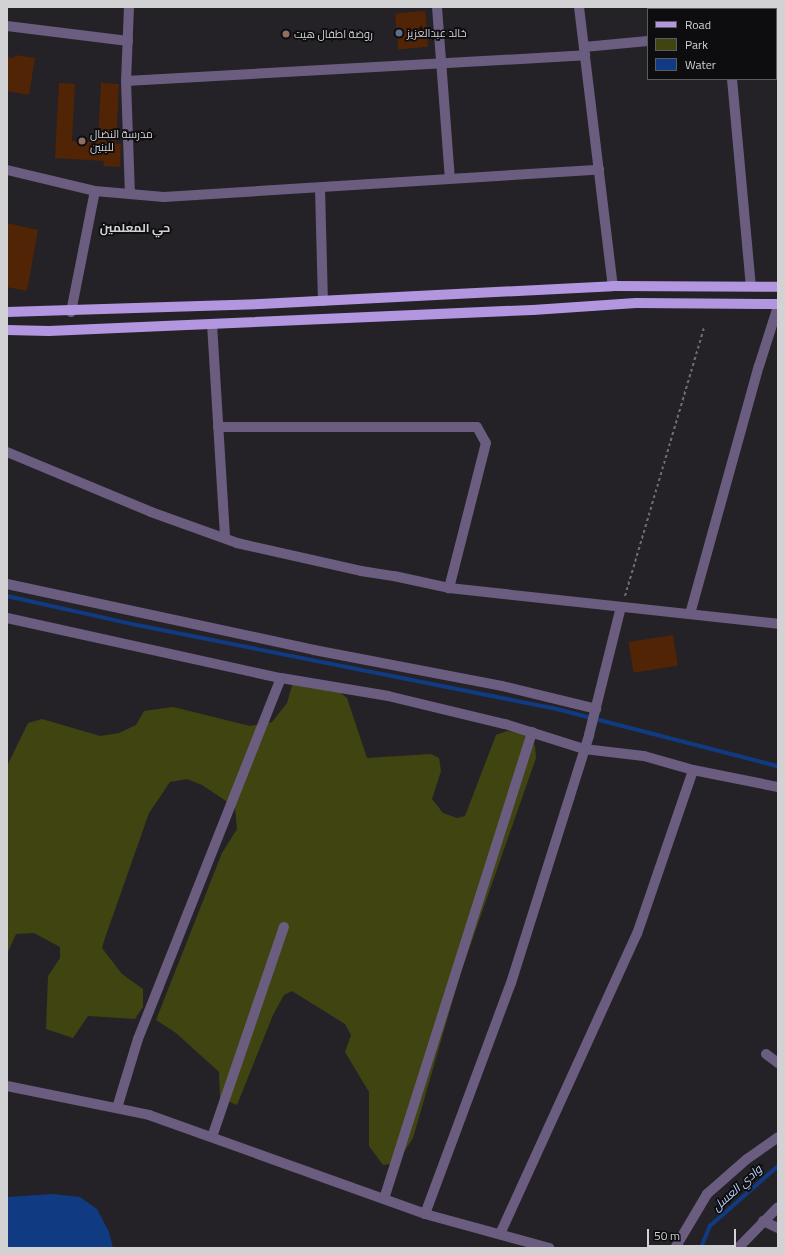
<!DOCTYPE html>
<meta charset="utf-8">
<style>
body{margin:0}
#map{position:relative;width:785px;height:1255px;overflow:hidden;background:#242227;font-family:"Titillium Web",Cairo,sans-serif}
div>[style]{position:absolute}
.green>*{inset:0;background:#404411}
.water>*{inset:0;background:#103b82}
.stream>*{height:3.5px;margin:-1.75px;padding:0 1.75px;transform-origin:1.75px;border-radius:1.75px;background:#103b82}
.building>*{inset:0;background:#502405;transform-origin:0 0}
.path>*{height:2px;margin-top:-1px;transform-origin:0;background:repeating-linear-gradient(90deg,#706e72 0 3px,transparent 0 6px)}
.minor>*{height:10px;margin:-5px;padding:0 5px;transform-origin:5px;border-radius:5px;background:#6a5d80}
.major>*{height:10px;margin:-5px;padding:0 5px;transform-origin:5px;border-radius:5px;background:#b396e0}
.dots>*{width:11px;height:11px;translate:-50% -50%;box-sizing:border-box;border:2px solid #0d0c0e;border-radius:50%}
span{translate:-50% -50%;white-space:nowrap;text-align:center;line-height:1.15;-webkit-text-stroke:3.5px #0d0c0e;paint-order:stroke}
.poi-label{font-size:11px;color:#d2d1d4}
.left{translate:0 -50%;text-align:left}
.neighbourhood-label{font-size:12px;color:#d2d1d4;font-weight:700}
.water-label{font-size:12px;color:#b8d1fa;font-style:italic}
.frame{position:absolute;inset:0;border:8px solid #d2d1d4;pointer-events:none}
.legend{position:absolute;left:647px;top:8px;width:130px;height:72px;box-sizing:border-box;background:#0d0c0e;border:1px solid #5c5b5d;margin:0;padding:5px 7px;list-style:none;font-size:12px;color:#d2d1d4}
.legend li{display:flex;align-items:center;gap:8px;height:20px}
.legend b{width:20px;border:1px solid #5c5b5d}
.scale{position:absolute;left:647px;top:1229px;width:89px;height:18px;box-sizing:border-box;border:2px solid #d2d1d4;border-top:0;padding-left:5px;font-size:12px;line-height:14px;white-space:nowrap;color:#d2d1d4;-webkit-text-stroke:3px #0d0c0e;paint-order:stroke}
</style>
<div id="map">
<div class="green">
<i style="clip-path:polygon(293px 682px,338px 691px,347px 698px,367px 758px,431px 754px,439px 758px,441px 771px,432px 799px,443px 813px,457px 818px,465px 816px,496px 735px,507px 731px,529px 735px,535px 746px,536px 758px,460px 975px,413px 1138px,397px 1163px,383px 1165px,369px 1146px,369px 1092px,345px 1052px,351px 1035px,345px 1024px,292px 991px,284px 995px,273px 1015px,237px 1105px,220px 1098px,219px 1072px,176px 1033px,156px 1020px,222px 853px,237px 829px,235px 807px,202px 785px,187px 779px,170px 782px,149px 813px,105px 938px,102px 948px,122px 974px,143px 989px,143px 1007px,135px 1019px,88px 1016px,73px 1038px,46px 1029px,48px 976px,60px 958px,60px 947px,34px 933px,16px 934px,7px 954px,7px 766px,28px 723px,42px 719px,100px 736px,119px 733px,136px 725px,144px 711px,173px 707px,250px 726px,272px 722px,287px 703px)"></i>
</div>
<div class="water">
<i style="clip-path:polygon(52px 1194px,80px 1197px,97px 1209px,109px 1232px,113px 1248px,7px 1248px,7px 1197px)"></i>
</div>
<div class="stream">
<i style="left:7px;top:596px;width:133px;rotate:12.6deg"></i>
<i style="left:137px;top:625px;width:428px;rotate:11.3deg"></i>
<i style="left:557px;top:709px;width:228px;rotate:14.5deg"></i>
<i style="left:701px;top:1248px;width:24px;rotate:-68deg"></i>
<i style="left:710px;top:1226px;width:91px;rotate:-41.4deg"></i>
</div>
<div class="building">
<i style="left:425px;top:11px;width:36px;height:30px;rotate:85deg"></i>
<i style="clip-path:polygon(15px 55px,35px 58px,29px 95px,7px 91px,7px 57px,14px 58px)"></i>
<i style="clip-path:polygon(59px 83px,75px 84px,72px 141px,98px 142px,101px 83px,119px 84px,116px 144px,121px 144px,120px 167px,103px 166px,104px 161px,55px 158px)"></i>
<i style="clip-path:polygon(7px 223px,38px 230px,27px 291px,7px 287px)"></i>
<i style="left:673px;top:635px;width:31px;height:45px;rotate:81deg"></i>
</div>
<div class="path">
<i style="left:625px;top:596px;width:279px;rotate:-73.6deg"></i>
</div>
<div class="minor">
<i style="left:129px;top:7px;width:74px;rotate:92.3deg"></i>
<i style="left:126px;top:81px;width:113px;rotate:88deg"></i>
<i style="left:437px;top:7px;width:172px;rotate:85.7deg"></i>
<i style="left:579px;top:7px;width:281px;rotate:83.1deg"></i>
<i style="left:726px;top:7px;width:2px;rotate:90deg"></i>
<i style="left:7px;top:26px;width:122px;rotate:7.1deg"></i>
<i style="left:584px;top:47px;width:64px;rotate:-5.4deg"></i>
<i style="left:732px;top:79px;width:208px;rotate:84.8deg"></i>
<i style="left:126px;top:81px;width:460px;rotate:-3.2deg"></i>
<i style="left:7px;top:170px;width:90px;rotate:13.4deg"></i>
<i style="left:95px;top:191px;width:69px;rotate:5deg"></i>
<i style="left:164px;top:197px;width:436px;rotate:-3.6deg"></i>
<i style="left:320px;top:188px;width:113px;rotate:88.5deg"></i>
<i style="left:71px;top:312px;width:123px;rotate:-78.8deg"></i>
<i style="left:212px;top:324px;width:214px;rotate:86.5deg"></i>
<i style="left:218px;top:427px;width:259px"></i>
<i style="left:477px;top:427px;width:18px;rotate:61deg"></i>
<i style="left:486px;top:443px;width:150px;rotate:104.3deg"></i>
<i style="left:7px;top:452px;width:156px;rotate:22.6deg"></i>
<i style="left:151px;top:512px;width:91px;rotate:19.8deg"></i>
<i style="left:237px;top:543px;width:127px;rotate:12.7deg"></i>
<i style="left:361px;top:571px;width:33px;rotate:9deg"></i>
<i style="left:394px;top:576px;width:56px;rotate:12.3deg"></i>
<i style="left:449px;top:588px;width:331px;rotate:6.2deg"></i>
<i style="left:7px;top:584px;width:314px;rotate:12.1deg"></i>
<i style="left:314px;top:650px;width:191px;rotate:10.8deg"></i>
<i style="left:502px;top:686px;width:97px;rotate:13.7deg"></i>
<i style="left:690px;top:614px;width:257px;rotate:-74.5deg"></i>
<i style="left:759px;top:366px;width:63px;rotate:-72.4deg"></i>
<i style="left:7px;top:618px;width:280px;rotate:12.4deg"></i>
<i style="left:281px;top:678px;width:109px;rotate:9.5deg"></i>
<i style="left:388px;top:696px;width:120px;rotate:13.5deg"></i>
<i style="left:505px;top:724px;width:83px;rotate:17.6deg"></i>
<i style="left:584px;top:749px;width:60px;rotate:6.7deg"></i>
<i style="left:644px;top:756px;width:51px;rotate:15.9deg"></i>
<i style="left:693px;top:770px;width:87px;rotate:11.3deg"></i>
<i style="left:766px;top:1054px;width:15px;rotate:37deg"></i>
<i style="left:7px;top:1086px;width:145px;rotate:11.5deg"></i>
<i style="left:149px;top:1115px;width:293px;rotate:19.7deg"></i>
<i style="left:425px;top:1214px;width:129px;rotate:15.3deg"></i>
<i style="left:117px;top:1108px;width:72px;rotate:-73.1deg"></i>
<i style="left:138px;top:1039px;width:388px;rotate:-68.4deg"></i>
<i style="left:212px;top:1137px;width:222px;rotate:-71.1deg"></i>
<i style="left:384px;top:1199px;width:490px;rotate:-72.4deg"></i>
<i style="left:425px;top:1214px;width:246px;rotate:-69.6deg"></i>
<i style="left:511px;top:983px;width:260px;rotate:-72.5deg"></i>
<i style="left:589px;top:735px;width:132px;rotate:-76deg"></i>
<i style="left:763px;top:1221px;width:17px;rotate:25deg"></i>
<i style="left:500px;top:1234px;width:330px;rotate:-65.5deg"></i>
<i style="left:637px;top:934px;width:173px;rotate:-71.1deg"></i>
<i style="left:675px;top:1248px;width:63px;rotate:-59.3deg"></i>
<i style="left:707px;top:1194px;width:53px;rotate:-41.2deg"></i>
<i style="left:747px;top:1159px;width:38px;rotate:-35deg"></i>
<i style="left:738px;top:1248px;width:57px;rotate:-45.7deg"></i>
</div>
<div class="major">
<i style="left:7px;top:312px;width:253px;rotate:-1.8deg"></i>
<i style="left:260px;top:304px;width:353px;rotate:-2.9deg"></i>
<i style="left:613px;top:286px;width:165px;rotate:0.3deg"></i>
<i style="left:7px;top:330px;width:42px;rotate:1.4deg"></i>
<i style="left:49px;top:331px;width:484px;rotate:-2.5deg"></i>
<i style="left:533px;top:310px;width:103px;rotate:-3.9deg"></i>
<i style="left:636px;top:303px;width:142px;rotate:0.4deg"></i>
</div>
<div class="dots">
<i style="left:399px;top:33px;background:#5c6f8a"></i>
<i style="left:286px;top:34px;background:#8d6e63"></i>
<i style="left:82px;top:141px;background:#8d6e63"></i>
</div>
<div class="poi-label">
<span class="left" style="left:407px;top:33px">خالد عبدالعزيز</span>
<span class="left" style="left:294px;top:34px">روضة اطفال هيت</span>
<span class="left" style="left:90px;top:141px">مدرسة النضال<br>للبنين</span>
</div>
<div class="neighbourhood-label">
<span style="left:135px;top:228px">حي المعلمين</span>
</div>
<div class="water-label">
<span style="left:737px;top:1188px;rotate:-42deg">وادي العسل</span>
</div>
<div class="frame"></div>
<ul class="legend">
<li><b style="height:5px;background:#b396e0"></b>Road</li>
<li><b style="height:11px;background:#404411"></b>Park</li>
<li><b style="height:11px;background:#103b82"></b>Water</li>
</ul>
<div class="scale">50 m</div>
</div>
